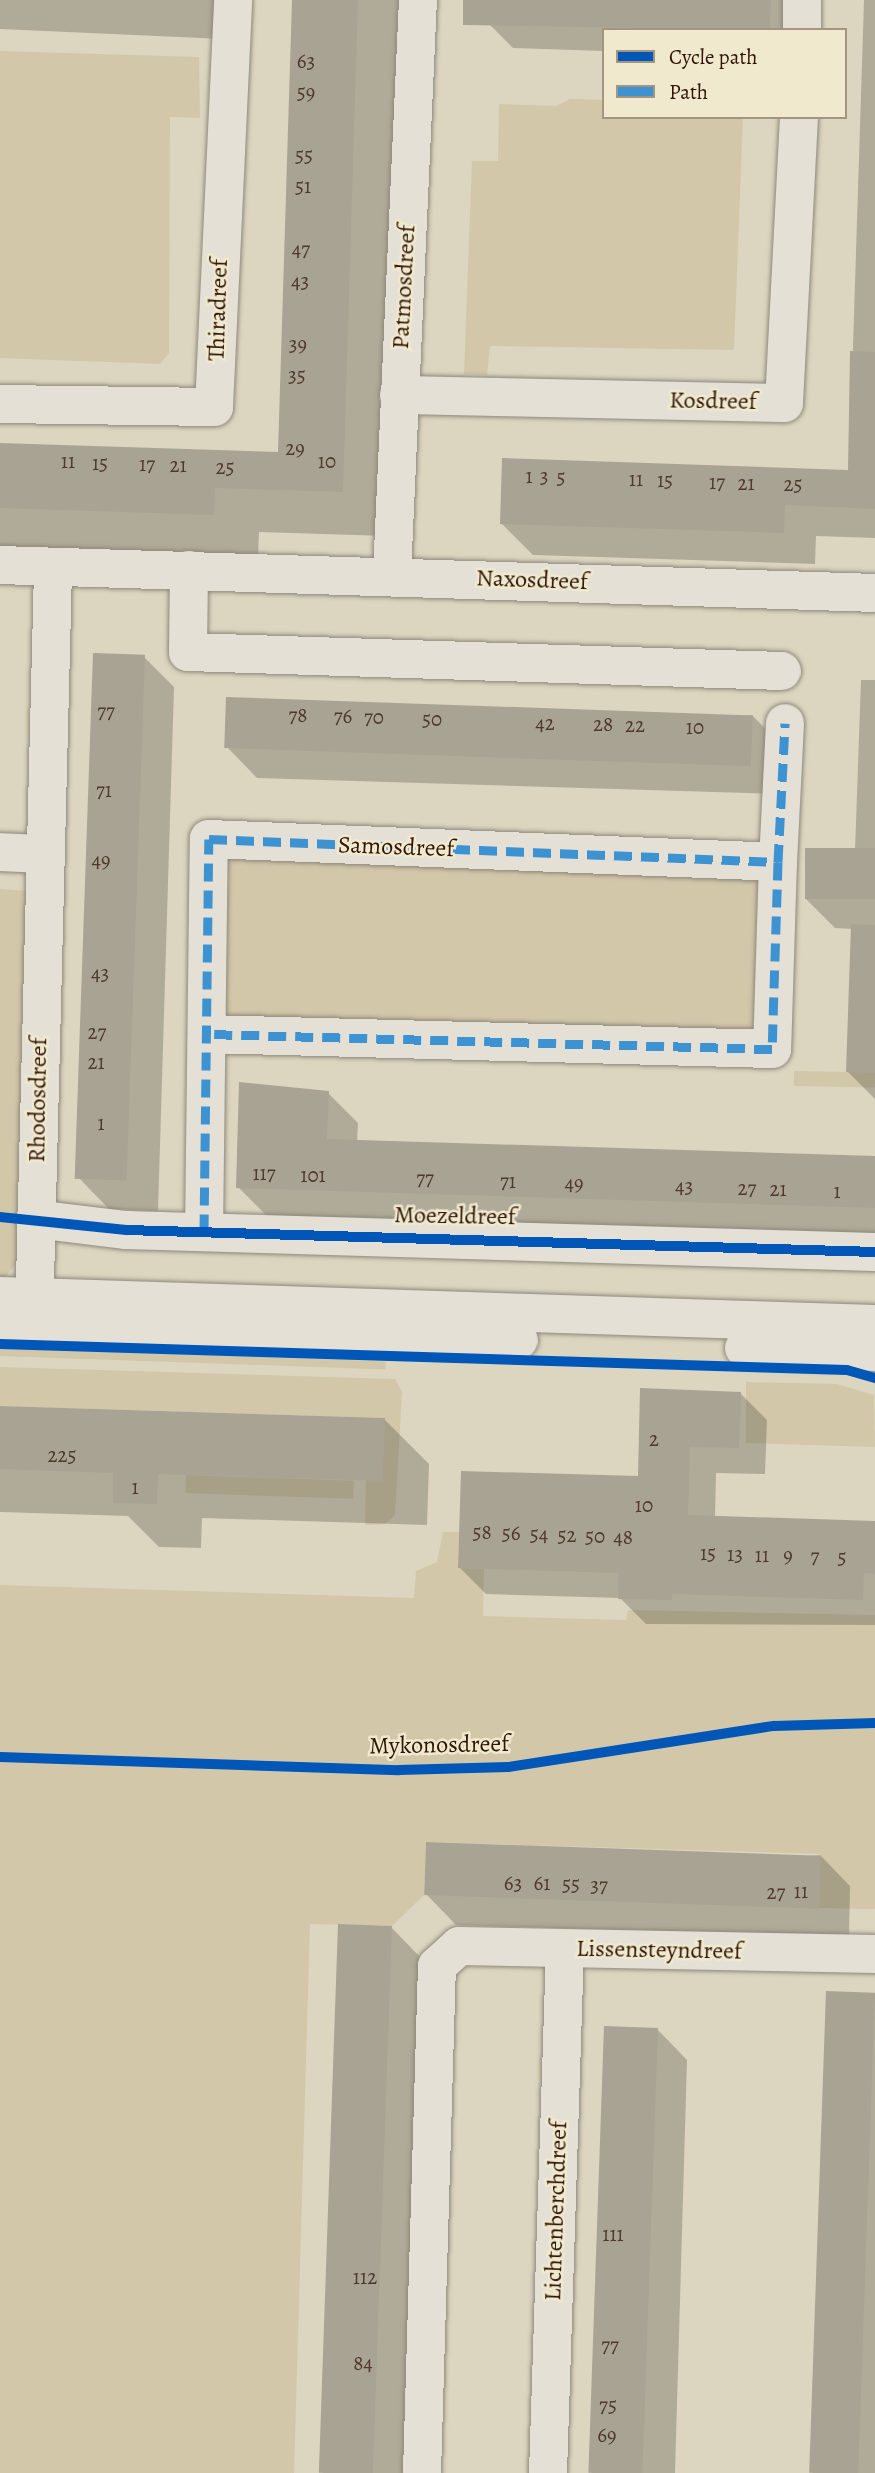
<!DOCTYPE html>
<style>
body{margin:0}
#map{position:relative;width:875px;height:2473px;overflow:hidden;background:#dcd6c0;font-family:Alegreya,serif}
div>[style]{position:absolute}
.green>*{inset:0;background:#d2c7a9;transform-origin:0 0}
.shadow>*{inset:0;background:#0003}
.building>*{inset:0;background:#a9a394;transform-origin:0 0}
.roads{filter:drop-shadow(0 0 2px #8e887a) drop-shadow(0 0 2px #8e887a)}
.minor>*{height:38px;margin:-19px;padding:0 19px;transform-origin:19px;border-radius:19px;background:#e4e0d5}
.quiet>*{height:9px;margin-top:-4.5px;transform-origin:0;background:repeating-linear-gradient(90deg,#3d93d1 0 18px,transparent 0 27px)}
.cycleway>*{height:10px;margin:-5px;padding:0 5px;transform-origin:5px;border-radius:5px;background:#0057b8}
span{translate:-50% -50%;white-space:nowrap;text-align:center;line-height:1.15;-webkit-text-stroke:5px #f0e9ce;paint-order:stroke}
.number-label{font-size:21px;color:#4e392b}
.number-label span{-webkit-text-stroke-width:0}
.street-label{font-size:24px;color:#2f1608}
.legend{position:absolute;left:602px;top:28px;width:245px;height:91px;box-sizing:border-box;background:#f0e9ce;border:2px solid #a3957f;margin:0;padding:9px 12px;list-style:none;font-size:21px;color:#2f1608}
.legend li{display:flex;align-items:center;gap:14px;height:35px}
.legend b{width:35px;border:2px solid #a3957f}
</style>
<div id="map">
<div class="green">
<i style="clip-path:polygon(0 51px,199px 57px,200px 118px,170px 117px,169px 353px,160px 364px,0 358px)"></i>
<i style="clip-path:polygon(570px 99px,604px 100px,604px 117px,743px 117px,734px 350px,490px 346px,487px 375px,464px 374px,472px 161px,498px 161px,499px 104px,556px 106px)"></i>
<i style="left:221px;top:852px;width:539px;height:163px;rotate:2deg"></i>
<i style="clip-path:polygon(0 889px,28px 891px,17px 1262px,0 1284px)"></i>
<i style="left:794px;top:1071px;width:81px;height:15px;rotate:1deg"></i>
<i style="left:0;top:1348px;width:386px;height:8px;rotate:2deg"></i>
<i style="clip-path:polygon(0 1367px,395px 1379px,402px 1392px,395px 1515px,385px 1524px,365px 1525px,366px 1480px,384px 1418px,0 1406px)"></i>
<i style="clip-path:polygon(746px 1382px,837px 1384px,874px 1395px,875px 1447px,746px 1443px)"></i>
<i style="left:186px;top:1475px;width:168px;height:18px;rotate:2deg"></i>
<i style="clip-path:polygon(443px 1532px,459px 1532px,458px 1568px,484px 1569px,483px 1616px,626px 1620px,628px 1610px,875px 1615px,875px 1909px,819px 1908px,820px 1854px,426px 1842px,424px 1895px,392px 1926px,310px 1924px,294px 2473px,0 2473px,0 1585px,414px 1598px,416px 1571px,437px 1562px)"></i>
</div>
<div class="shadow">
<i style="clip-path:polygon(0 0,225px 0,224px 39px,0 29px)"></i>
<i style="clip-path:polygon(293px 0,403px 0,387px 536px,259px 532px,258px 559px,0 551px,0 445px,280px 454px)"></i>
<i style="clip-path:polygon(489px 0,791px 0,795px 30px,604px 30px,604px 51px,513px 48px,489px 24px)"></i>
<i style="clip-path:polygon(864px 0,875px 0,875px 538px,816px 536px,815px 564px,533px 555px,502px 524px,849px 472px)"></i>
<i style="clip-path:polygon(144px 657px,174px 687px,158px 1211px,109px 1209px,79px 1178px)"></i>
<i style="clip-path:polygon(861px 680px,875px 680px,875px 1099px,848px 1072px,853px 929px,835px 928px,805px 898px,855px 850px)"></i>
<i style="clip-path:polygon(752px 715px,782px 746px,780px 794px,257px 778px,227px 747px)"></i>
<i style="clip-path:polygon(328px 1093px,358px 1123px,357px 1142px,875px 1158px,875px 1236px,268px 1217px,238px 1187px)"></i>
<i style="clip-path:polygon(740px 1393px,767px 1420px,765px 1474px,716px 1473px,715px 1518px,875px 1523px,875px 1625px,646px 1624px,620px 1598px,486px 1594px,459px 1567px,639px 1478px)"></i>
<i style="clip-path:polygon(0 1407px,384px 1419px,429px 1464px,427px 1525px,202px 1518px,201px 1548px,159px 1547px,128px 1516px,0 1512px)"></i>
<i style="clip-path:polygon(820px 1855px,850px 1886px,849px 1937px,456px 1925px,426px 1894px)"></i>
<i style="clip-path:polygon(391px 1927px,421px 1958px,405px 2473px,323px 2473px)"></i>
<i style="clip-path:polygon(828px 1993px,875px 1994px,875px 2473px,813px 2473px)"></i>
<i style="clip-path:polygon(657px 2029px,687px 2060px,675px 2473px,592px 2473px)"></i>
</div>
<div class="building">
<i style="clip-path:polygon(292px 0,358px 0,343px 492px,215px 488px,214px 515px,0 508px,0 443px,278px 452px)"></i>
<i style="clip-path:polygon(463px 0,771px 0,770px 30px,463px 25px)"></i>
<i style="clip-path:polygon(850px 351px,875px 352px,875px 509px,785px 505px,784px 533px,500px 524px,502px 458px,848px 470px)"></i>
<i style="left:93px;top:653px;width:52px;height:526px;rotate:2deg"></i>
<i style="left:226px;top:697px;width:527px;height:51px;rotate:2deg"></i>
<i style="left:805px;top:848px;width:70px;height:51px"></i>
<i style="clip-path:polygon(851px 924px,875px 925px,875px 1073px,846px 1072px)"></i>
<i style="clip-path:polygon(239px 1082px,329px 1091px,327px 1139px,875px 1156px,875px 1208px,236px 1188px)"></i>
<i style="clip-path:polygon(640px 1388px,741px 1392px,739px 1448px,690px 1447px,688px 1515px,875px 1521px,875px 1574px,864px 1573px,863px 1600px,672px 1594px,672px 1600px,618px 1599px,618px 1573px,458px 1568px,461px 1471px,638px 1476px)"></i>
<i style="clip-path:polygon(0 1406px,385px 1418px,383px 1481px,158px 1474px,157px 1504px,113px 1503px,113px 1473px,0 1469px)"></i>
<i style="left:426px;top:1842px;width:395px;height:53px;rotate:2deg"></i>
<i style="left:338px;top:1924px;width:54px;height:549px;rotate:2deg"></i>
<i style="left:826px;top:1991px;width:49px;height:482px;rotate:2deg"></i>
<i style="left:604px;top:2026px;width:54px;height:447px;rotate:2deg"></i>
</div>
<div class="roads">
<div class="minor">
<i style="left:802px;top:30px;width:30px;rotate:-90deg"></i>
<i style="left:399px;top:395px;width:385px;rotate:1.2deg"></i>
<i style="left:784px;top:403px;width:286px;rotate:-87deg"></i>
<i style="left:0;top:404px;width:214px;rotate:0.8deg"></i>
<i style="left:214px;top:407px;width:407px;rotate:-87.3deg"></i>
<i style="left:0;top:565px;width:875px;rotate:1.83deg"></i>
<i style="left:189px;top:570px;width:82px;rotate:90.7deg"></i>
<i style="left:188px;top:652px;width:594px;rotate:1.83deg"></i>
<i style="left:392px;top:574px;width:575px;rotate:-87.41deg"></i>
<i style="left:0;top:852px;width:42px;rotate:2.7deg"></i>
<i style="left:778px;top:862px;width:139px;rotate:-87.1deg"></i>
<i style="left:35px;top:1219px;width:92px;rotate:6.9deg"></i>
<i style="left:126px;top:1230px;width:749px;rotate:1.68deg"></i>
<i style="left:204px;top:1232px;width:393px;rotate:-89.3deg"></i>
<i style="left:209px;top:839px;width:569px;rotate:2.31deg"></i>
<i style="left:778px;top:862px;width:187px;rotate:91.8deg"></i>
<i style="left:772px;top:1049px;width:565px;rotate:-178.48deg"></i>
<i style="left:0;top:1296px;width:875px;rotate:1.83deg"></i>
<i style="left:34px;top:1321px;width:753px;rotate:-88.55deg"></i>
<i style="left:0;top:1324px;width:519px;rotate:1.77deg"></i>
<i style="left:744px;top:1348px;width:131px;rotate:1.7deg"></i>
<i style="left:422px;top:2473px;width:507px;rotate:-88.31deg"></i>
<i style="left:437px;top:1966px;width:30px;rotate:-42deg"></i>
<i style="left:459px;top:1946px;width:416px;rotate:1.1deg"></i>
<i style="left:548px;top:2473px;width:524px;rotate:-88.14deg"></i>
</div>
</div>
<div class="quiet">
<i style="left:778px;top:862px;width:139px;rotate:-87.1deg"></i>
<i style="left:204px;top:1232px;width:393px;rotate:-89.3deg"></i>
<i style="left:209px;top:839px;width:569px;rotate:2.31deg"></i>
<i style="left:778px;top:862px;width:187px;rotate:91.8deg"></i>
<i style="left:772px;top:1049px;width:565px;rotate:-178.48deg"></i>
</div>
<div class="cycleway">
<i style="left:0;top:1217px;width:127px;rotate:5.9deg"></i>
<i style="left:126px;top:1230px;width:749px;rotate:1.68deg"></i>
<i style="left:0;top:1344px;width:847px;rotate:1.76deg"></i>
<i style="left:847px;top:1370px;width:29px;rotate:16deg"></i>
<i style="left:0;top:1757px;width:399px;rotate:1.9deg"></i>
<i style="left:399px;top:1770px;width:109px;rotate:-1.6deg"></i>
<i style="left:508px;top:1767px;width:269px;rotate:-8.8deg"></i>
<i style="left:774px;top:1726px;width:101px;rotate:-1.7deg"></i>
</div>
<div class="number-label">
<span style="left:306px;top:61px">63</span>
<span style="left:306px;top:92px">59</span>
<span style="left:304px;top:155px">55</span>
<span style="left:303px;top:186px">51</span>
<span style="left:301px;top:249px">47</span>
<span style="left:300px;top:281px">43</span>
<span style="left:298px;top:344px">39</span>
<span style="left:297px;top:375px">35</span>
<span style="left:295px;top:448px">29</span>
<span style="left:68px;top:461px">11</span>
<span style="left:327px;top:461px">10</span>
<span style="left:100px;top:463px">15</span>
<span style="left:147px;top:464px">17</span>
<span style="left:178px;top:465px">21</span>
<span style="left:225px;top:467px">25</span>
<span style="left:529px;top:476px">1</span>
<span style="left:544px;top:476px">3</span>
<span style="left:561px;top:477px">5</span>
<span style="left:636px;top:479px">11</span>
<span style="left:665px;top:480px">15</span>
<span style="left:717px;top:482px">17</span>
<span style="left:746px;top:483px">21</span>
<span style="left:793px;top:484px">25</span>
<span style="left:106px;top:711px">77</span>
<span style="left:298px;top:715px">78</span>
<span style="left:343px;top:716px">76</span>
<span style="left:374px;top:717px">70</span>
<span style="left:432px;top:719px">50</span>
<span style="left:545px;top:723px">42</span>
<span style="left:603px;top:724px">28</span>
<span style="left:635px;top:725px">22</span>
<span style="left:695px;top:727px">10</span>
<span style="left:104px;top:790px">71</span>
<span style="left:101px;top:860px">49</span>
<span style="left:100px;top:973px">43</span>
<span style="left:97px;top:1032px">27</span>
<span style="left:96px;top:1062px">21</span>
<span style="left:101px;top:1123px">1</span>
<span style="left:264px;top:1173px">117</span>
<span style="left:313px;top:1175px">101</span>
<span style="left:425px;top:1178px">77</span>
<span style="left:508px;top:1181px">71</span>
<span style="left:574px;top:1183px">49</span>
<span style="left:684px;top:1186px">43</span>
<span style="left:747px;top:1188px">27</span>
<span style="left:778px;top:1189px">21</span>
<span style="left:837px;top:1191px">1</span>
<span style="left:654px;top:1439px">2</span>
<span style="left:62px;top:1455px">225</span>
<span style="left:135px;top:1487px">1</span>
<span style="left:644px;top:1505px">10</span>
<span style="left:482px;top:1532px">58</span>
<span style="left:511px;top:1533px">56</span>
<span style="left:539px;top:1534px">54</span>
<span style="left:567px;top:1535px">52</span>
<span style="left:595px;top:1536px">50</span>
<span style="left:623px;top:1537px">48</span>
<span style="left:708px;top:1553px">15</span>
<span style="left:735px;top:1554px">13</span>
<span style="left:762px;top:1555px">11</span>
<span style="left:788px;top:1555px">9</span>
<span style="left:815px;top:1556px">7</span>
<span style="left:842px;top:1557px">5</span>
<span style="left:513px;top:1883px">63</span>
<span style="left:542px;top:1883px">61</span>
<span style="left:571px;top:1884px">55</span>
<span style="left:599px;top:1885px">37</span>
<span style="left:801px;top:1891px">11</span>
<span style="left:776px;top:1892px">27</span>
<span style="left:613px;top:2234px">111</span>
<span style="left:365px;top:2277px">112</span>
<span style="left:610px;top:2345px">77</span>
<span style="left:363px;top:2363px">84</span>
<span style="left:608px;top:2405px">75</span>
<span style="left:607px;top:2435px">69</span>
</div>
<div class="street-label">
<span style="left:404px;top:287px;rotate:-87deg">Patmosdreef</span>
<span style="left:218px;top:310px;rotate:-88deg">Thiradreef</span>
<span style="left:713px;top:401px;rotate:1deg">Kosdreef</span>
<span style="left:532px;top:580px;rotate:2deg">Naxosdreef</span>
<span style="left:396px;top:847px;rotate:2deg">Samosdreef</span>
<span style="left:38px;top:1100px;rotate:-89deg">Rhodosdreef</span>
<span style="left:455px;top:1216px;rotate:1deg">Moezeldreef</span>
<span style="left:439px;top:1745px;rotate:-1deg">Mykonosdreef</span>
<span style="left:659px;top:1950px;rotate:1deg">Lissensteyndreef</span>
<span style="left:556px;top:2211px;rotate:-88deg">Lichtenberchdreef</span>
</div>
<ul class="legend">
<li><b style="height:9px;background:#0057b8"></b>Cycle path</li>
<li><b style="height:9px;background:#3d93d1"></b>Path</li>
</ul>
</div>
